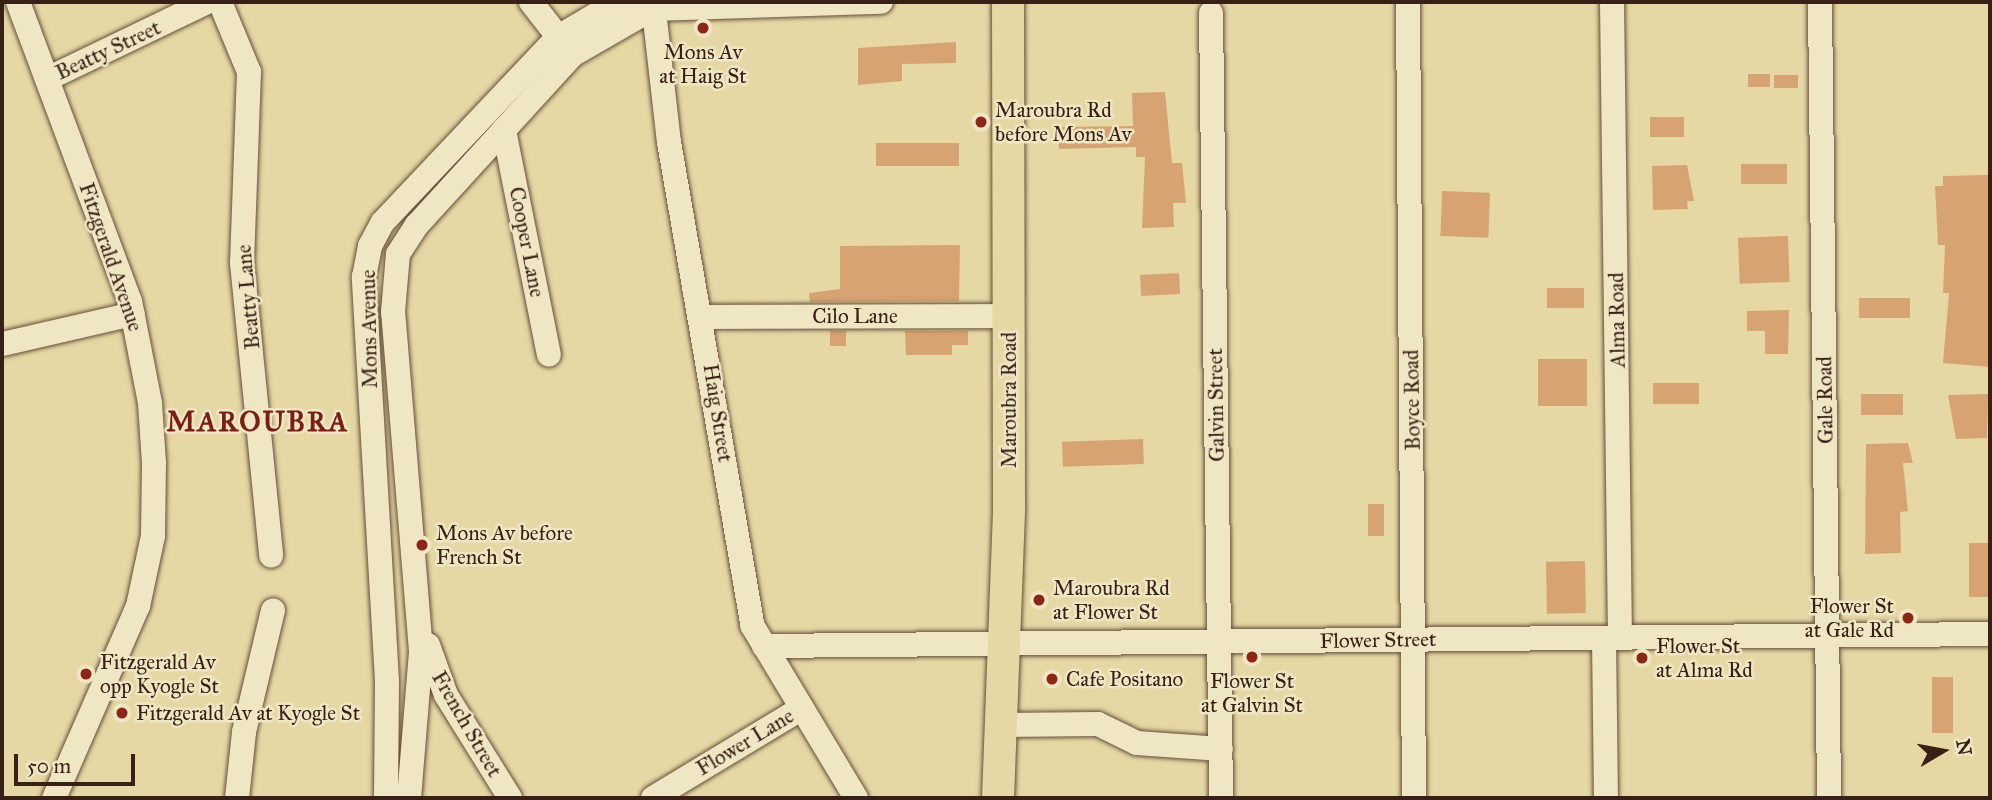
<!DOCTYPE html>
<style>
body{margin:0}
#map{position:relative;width:1992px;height:800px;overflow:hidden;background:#e6d8a4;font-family:"IM FELL Great Primer",serif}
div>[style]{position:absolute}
.building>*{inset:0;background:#d8a372;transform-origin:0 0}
.roads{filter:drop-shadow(0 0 2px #644e3a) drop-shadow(0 0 2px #644e3a)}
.minor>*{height:24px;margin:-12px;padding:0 12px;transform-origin:12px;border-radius:12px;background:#efe6c4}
.major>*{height:32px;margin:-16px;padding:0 16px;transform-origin:16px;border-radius:16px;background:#e6d8a4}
.dots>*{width:19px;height:19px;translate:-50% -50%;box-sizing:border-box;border:4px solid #efe6c4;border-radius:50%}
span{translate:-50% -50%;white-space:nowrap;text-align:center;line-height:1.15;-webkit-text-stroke:5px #efe6c4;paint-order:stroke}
.street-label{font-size:21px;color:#382017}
.poi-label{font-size:21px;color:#382017}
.left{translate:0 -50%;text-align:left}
.right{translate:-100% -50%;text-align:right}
.district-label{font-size:28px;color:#7a1f14;font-weight:700;letter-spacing:2px}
.frame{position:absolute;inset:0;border:4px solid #382017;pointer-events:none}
.north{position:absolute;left:1908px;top:716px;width:70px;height:70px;-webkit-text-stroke:5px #efe6c4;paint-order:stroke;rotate:80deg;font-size:19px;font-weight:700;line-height:28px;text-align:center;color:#382017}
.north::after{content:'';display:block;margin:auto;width:24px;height:32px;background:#382017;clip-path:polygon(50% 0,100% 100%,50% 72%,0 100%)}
.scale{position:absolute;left:14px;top:754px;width:121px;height:32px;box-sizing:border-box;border:4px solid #382017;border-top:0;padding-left:9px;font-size:21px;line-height:24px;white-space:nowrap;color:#382017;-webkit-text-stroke:5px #efe6c4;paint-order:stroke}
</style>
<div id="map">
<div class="building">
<i style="clip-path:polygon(956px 42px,956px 63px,902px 64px,902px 81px,858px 85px,858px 48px)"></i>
<i style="left:1770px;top:74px;width:13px;height:22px;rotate:90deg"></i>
<i style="left:1798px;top:75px;width:13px;height:24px;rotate:90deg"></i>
<i style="clip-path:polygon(1165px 92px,1172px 163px,1182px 163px,1186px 203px,1173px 203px,1174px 227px,1142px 228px,1145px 157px,1136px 157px,1136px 147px,1059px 149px,1058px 127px,1133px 126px,1132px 93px)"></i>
<i style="left:1684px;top:117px;width:20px;height:34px;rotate:90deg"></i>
<i style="left:959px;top:143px;width:23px;height:83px;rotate:90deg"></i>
<i style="left:1787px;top:164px;width:20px;height:46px;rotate:90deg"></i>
<i style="clip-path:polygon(1687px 165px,1694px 201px,1687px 201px,1688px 209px,1653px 210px,1652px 166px)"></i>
<i style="clip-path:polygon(1989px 175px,1990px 367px,1943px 363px,1949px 293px,1943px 293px,1945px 245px,1938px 245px,1935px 186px,1943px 186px,1943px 176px)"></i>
<i style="left:1442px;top:191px;width:48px;height:45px;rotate:2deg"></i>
<i style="left:1788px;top:236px;width:46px;height:50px;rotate:88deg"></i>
<i style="clip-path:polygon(960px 245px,959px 301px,810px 302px,809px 293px,840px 289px,840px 246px)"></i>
<i style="left:1179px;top:273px;width:21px;height:39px;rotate:87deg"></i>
<i style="left:1584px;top:288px;width:20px;height:37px;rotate:90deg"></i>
<i style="left:1859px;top:298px;width:51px;height:20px"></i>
<i style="clip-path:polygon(1789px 310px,1788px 354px,1765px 354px,1765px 331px,1747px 331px,1747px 311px)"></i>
<i style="left:830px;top:331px;width:16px;height:15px"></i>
<i style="clip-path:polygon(905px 331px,968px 331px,968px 345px,952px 345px,952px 355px,906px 355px)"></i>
<i style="left:1587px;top:359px;width:47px;height:49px;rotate:90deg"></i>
<i style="left:1699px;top:383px;width:21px;height:46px;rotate:90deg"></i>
<i style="left:1903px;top:394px;width:21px;height:42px;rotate:90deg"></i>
<i style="clip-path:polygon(1988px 394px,1987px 438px,1956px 439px,1948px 395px)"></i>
<i style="left:1143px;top:439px;width:25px;height:81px;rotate:88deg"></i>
<i style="clip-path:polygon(1908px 443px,1913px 463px,1903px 463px,1908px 511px,1900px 512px,1901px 553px,1865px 554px,1866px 444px)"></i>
<i style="left:1368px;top:504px;width:16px;height:32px"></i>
<i style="left:1969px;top:543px;width:21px;height:54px"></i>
<i style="left:1585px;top:561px;width:52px;height:39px;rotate:89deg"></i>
<i style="left:1932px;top:677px;width:21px;height:56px"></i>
</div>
<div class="roads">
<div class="minor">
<i style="left:18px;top:2px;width:319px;rotate:69.5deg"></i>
<i style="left:130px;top:301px;width:104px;rotate:78.9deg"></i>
<i style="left:150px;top:403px;width:60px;rotate:86.2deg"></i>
<i style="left:154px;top:463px;width:73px;rotate:90.8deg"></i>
<i style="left:153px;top:536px;width:72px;rotate:102.1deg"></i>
<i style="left:138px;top:606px;width:210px;rotate:113.6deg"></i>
<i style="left:220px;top:2px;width:76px;rotate:67.5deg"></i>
<i style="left:249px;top:72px;width:191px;rotate:92.1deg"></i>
<i style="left:242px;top:263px;width:294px;rotate:84.3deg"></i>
<i style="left:531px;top:2px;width:58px;rotate:52deg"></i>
<i style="left:653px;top:2px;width:141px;rotate:83.5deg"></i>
<i style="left:669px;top:142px;width:490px;rotate:80.2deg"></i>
<i style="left:752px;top:625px;width:202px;rotate:59deg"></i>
<i style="left:1408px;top:2px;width:796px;rotate:89.57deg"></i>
<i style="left:1612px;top:2px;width:636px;rotate:89.28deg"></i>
<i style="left:1820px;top:2px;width:796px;rotate:89.35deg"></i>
<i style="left:1211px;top:13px;width:785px;rotate:89.27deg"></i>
<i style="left:47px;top:79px;width:178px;rotate:-25.7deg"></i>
<i style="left:504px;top:130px;width:229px;rotate:78.7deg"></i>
<i style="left:701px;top:317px;width:307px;rotate:-0.2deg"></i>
<i style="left:2px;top:344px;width:134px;rotate:-12.9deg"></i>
<i style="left:1604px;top:638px;width:160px;rotate:89.3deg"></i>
<i style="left:428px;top:645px;width:53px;rotate:70.2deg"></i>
<i style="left:446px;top:695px;width:121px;rotate:58.1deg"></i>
<i style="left:764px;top:646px;width:1226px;rotate:-0.56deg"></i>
<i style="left:1001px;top:725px;width:97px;rotate:-0.6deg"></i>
<i style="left:1098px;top:724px;width:43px;rotate:26deg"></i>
<i style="left:1137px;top:743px;width:84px;rotate:4.1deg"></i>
<i style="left:237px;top:798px;width:66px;rotate:-83.9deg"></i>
<i style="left:244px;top:732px;width:125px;rotate:-76.6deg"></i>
<i style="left:386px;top:798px;width:117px;rotate:-89.5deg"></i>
<i style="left:387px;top:681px;width:405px;rotate:-93.3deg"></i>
<i style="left:364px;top:277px;width:32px;rotate:-79deg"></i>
<i style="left:370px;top:246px;width:27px;rotate:-62deg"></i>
<i style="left:383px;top:222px;width:255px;rotate:-46.6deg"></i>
<i style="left:558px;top:37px;width:53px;rotate:-30.4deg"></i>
<i style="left:604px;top:10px;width:23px;rotate:-18deg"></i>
<i style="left:626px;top:3px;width:27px;rotate:13deg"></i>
<i style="left:652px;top:9px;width:229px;rotate:-1.8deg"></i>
<i style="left:409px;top:798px;width:147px;rotate:-85.3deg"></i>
<i style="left:421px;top:651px;width:340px;rotate:-94.7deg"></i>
<i style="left:393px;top:312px;width:58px;rotate:-85.1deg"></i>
<i style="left:398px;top:254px;width:35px;rotate:-57deg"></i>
<i style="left:417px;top:225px;width:230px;rotate:-47.6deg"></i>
<i style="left:572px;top:55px;width:92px;rotate:-29.9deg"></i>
<i style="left:653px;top:798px;width:174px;rotate:-31.1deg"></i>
</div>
<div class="major">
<i style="left:998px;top:798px;width:291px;rotate:-87.8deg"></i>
<i style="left:1009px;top:507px;width:505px;rotate:-90.11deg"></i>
</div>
</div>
<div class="dots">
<i style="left:703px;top:28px;background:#8f2418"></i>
<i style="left:981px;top:122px;background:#8f2418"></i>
<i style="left:422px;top:545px;background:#8f2418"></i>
<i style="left:1039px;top:600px;background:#8f2418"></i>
<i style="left:1908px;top:618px;background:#8f2418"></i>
<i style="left:1252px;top:657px;background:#8f2418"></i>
<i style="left:1642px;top:658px;background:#8f2418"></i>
<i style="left:86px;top:674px;background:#8f2418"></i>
<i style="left:1052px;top:679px;background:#8f2418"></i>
<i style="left:122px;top:713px;background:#8f2418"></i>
</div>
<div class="street-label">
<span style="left:108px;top:50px;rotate:-25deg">Beatty Street</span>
<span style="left:527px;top:242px;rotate:79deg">Cooper Lane</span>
<span style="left:111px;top:257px;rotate:71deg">Fitzgerald Avenue</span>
<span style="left:248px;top:297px;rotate:-95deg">Beatty Lane</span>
<span style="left:855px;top:316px">Cilo Lane</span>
<span style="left:1617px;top:320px;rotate:-91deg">Alma Road</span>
<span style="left:369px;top:329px;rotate:-91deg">Mons Avenue</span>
<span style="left:1009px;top:400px;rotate:-90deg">Maroubra Road</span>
<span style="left:1412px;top:400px;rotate:-91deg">Boyce Road</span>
<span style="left:1825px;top:400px;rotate:-91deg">Gale Road</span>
<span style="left:1216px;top:405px;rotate:-91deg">Galvin Street</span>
<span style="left:718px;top:413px;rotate:81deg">Haig Street</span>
<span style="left:1378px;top:640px;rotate:-1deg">Flower Street</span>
<span style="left:467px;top:724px;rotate:60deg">French Street</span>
<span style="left:745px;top:742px;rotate:-31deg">Flower Lane</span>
</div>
<div class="poi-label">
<span style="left:703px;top:64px">Mons Av<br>at Haig St</span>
<span class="left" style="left:995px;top:122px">Maroubra Rd<br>before Mons Av</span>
<span class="left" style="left:436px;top:545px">Mons Av before<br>French St</span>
<span class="left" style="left:1053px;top:600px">Maroubra Rd<br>at Flower St</span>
<span class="right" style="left:1894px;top:618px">Flower St<br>at Gale Rd</span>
<span class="left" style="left:1656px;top:658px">Flower St<br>at Alma Rd</span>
<span class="left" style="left:100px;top:674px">Fitzgerald Av<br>opp Kyogle St</span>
<span class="left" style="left:1066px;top:679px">Cafe Positano</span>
<span style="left:1252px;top:693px">Flower St<br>at Galvin St</span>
<span class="left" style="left:136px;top:713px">Fitzgerald Av at Kyogle St</span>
</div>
<div class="district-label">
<span style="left:258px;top:422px">MAROUBRA</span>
</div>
<div class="frame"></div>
<div class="north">N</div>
<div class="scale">50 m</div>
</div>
